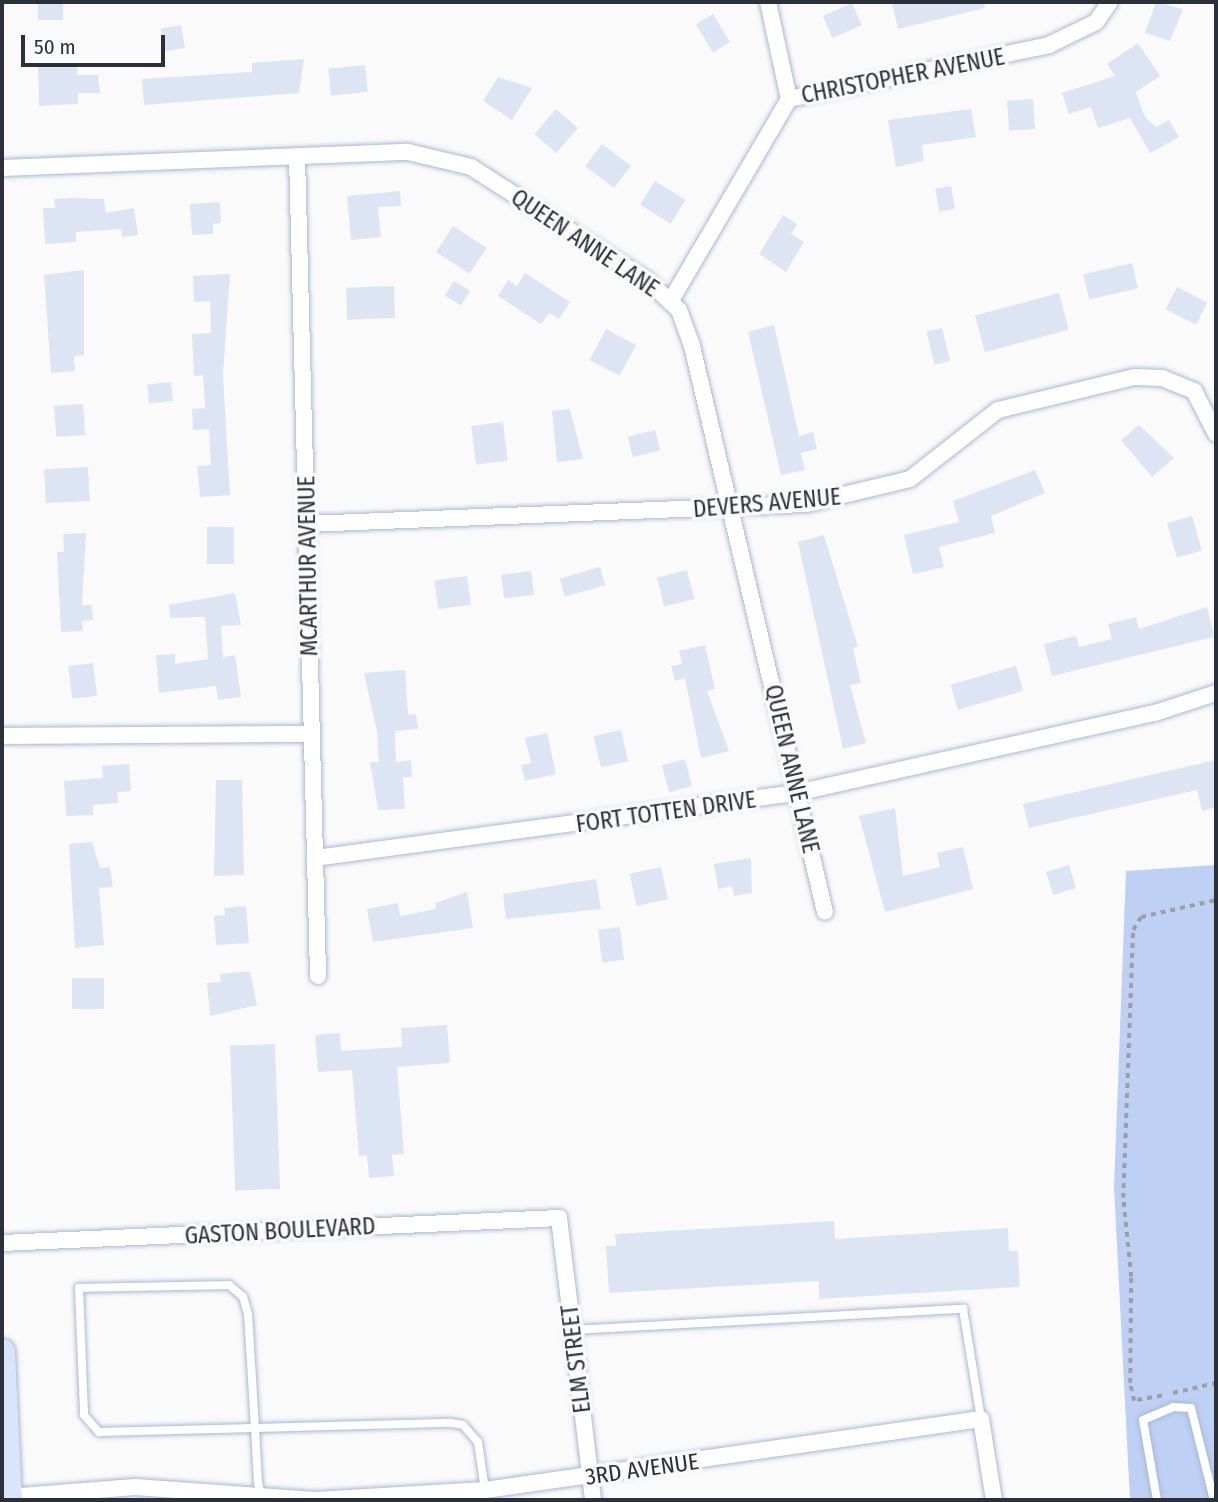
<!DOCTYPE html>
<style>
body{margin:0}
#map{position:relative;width:1218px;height:1502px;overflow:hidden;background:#fafafa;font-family:"Fira Sans Condensed",sans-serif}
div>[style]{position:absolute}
.green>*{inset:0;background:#bed0f4}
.building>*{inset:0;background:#dde5f4;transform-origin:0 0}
.path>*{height:3.5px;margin-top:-1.75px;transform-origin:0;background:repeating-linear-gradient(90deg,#9d9fa4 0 5px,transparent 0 10px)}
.roads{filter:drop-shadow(0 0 2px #aab8d4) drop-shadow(0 0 2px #aab8d4)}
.lane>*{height:8px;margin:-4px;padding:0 4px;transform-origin:4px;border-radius:4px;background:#fff}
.street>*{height:16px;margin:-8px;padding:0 8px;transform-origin:8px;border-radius:8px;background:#fff}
.primary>*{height:26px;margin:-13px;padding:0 13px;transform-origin:13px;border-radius:13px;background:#dbe5f9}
span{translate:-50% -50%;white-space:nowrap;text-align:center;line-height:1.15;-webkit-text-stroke:7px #fafafa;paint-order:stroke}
.street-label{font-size:23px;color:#2b303b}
.frame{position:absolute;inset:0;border:4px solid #2b303b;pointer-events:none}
.scale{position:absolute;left:21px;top:35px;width:144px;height:32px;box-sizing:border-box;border:4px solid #2b303b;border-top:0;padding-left:9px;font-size:21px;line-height:24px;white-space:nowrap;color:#2b303b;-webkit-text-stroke:5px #fafafa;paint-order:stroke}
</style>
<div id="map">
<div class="green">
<i style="clip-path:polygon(1216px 865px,1216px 1500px,1130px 1500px,1114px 1187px,1126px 871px)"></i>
</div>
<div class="building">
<i style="left:38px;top:2px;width:25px;height:18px"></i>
<i style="clip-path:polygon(892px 2px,984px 2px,985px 8px,898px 29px)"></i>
<i style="clip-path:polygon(1156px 2px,1183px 9px,1170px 41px,1145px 33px)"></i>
<i style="left:852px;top:3px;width:24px;height:32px;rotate:66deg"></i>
<i style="left:713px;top:14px;width:33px;height:20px;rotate:59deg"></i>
<i style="left:181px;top:25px;width:23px;height:21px;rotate:80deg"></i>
<i style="clip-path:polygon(1138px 43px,1160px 76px,1136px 92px,1145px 117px,1156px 127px,1169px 120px,1179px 137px,1150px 153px,1130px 118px,1098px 128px,1091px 107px,1069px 114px,1062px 93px,1115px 76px,1107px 64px)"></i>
<i style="clip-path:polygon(304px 59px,299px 93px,144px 105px,142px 79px,252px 72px,252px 63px)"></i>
<i style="clip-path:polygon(77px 65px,77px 75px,98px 75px,100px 93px,78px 93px,78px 104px,39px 106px,38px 66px)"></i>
<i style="left:365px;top:65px;width:27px;height:37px;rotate:84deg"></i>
<i style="clip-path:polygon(498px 77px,532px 88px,512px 120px,483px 101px)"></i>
<i style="left:1033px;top:99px;width:30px;height:26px;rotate:86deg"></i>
<i style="left:556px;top:109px;width:29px;height:33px;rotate:41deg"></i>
<i style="clip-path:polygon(971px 109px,976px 137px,922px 145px,924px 161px,896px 167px,888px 120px)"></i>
<i style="left:602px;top:144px;width:36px;height:28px;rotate:37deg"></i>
<i style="left:655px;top:181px;width:36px;height:28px;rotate:32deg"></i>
<i style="left:951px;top:186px;width:23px;height:16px;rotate:80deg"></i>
<i style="clip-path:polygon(400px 191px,401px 206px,378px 207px,381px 237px,351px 240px,347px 196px)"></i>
<i style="clip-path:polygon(74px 198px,104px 199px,106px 213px,134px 208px,138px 235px,122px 237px,121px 229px,76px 232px,76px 242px,45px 244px,43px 208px,55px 208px,54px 199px)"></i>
<i style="clip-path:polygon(220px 202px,221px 223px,213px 224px,213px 234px,192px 235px,190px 204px)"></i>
<i style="clip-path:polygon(783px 215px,797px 224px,791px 234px,804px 242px,786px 272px,759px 254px)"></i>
<i style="left:453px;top:226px;width:40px;height:31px;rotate:33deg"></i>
<i style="left:1132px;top:263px;width:26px;height:50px;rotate:77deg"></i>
<i style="clip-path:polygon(84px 270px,84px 355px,74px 356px,75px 371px,51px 373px,44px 275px)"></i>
<i style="clip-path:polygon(525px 273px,570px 302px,559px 319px,549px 313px,541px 324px,498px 296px,508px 280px,517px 286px)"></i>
<i style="clip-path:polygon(230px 274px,223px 375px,230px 495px,200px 497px,197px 466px,211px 465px,209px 429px,193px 430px,192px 409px,205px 408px,203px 375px,194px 376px,192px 334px,211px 333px,210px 301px,194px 302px,193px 276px)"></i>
<i style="left:454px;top:281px;width:19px;height:17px;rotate:32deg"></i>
<i style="left:394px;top:286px;width:32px;height:48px;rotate:88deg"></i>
<i style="left:1177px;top:287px;width:34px;height:25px;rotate:27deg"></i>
<i style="left:1059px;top:293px;width:38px;height:87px;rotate:75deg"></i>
<i style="clip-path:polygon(774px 325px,799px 436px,813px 432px,817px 449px,801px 453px,805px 470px,781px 475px,748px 332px)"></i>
<i style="left:942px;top:328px;width:34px;height:16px;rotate:76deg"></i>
<i style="left:606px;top:329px;width:34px;height:35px;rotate:28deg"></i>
<i style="left:171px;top:382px;width:19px;height:24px;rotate:84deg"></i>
<i style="left:83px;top:404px;width:31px;height:29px;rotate:86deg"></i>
<i style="clip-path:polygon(570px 409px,583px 459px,557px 462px,552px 411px)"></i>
<i style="left:503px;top:422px;width:39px;height:32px;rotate:83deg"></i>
<i style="clip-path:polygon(1139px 425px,1174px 458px,1152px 477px,1121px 440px)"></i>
<i style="left:655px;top:430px;width:21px;height:28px;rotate:76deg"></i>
<i style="left:88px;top:467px;width:34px;height:44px;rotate:87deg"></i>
<i style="clip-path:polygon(1035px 470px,1045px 493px,991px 516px,995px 533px,939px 547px,944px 567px,913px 574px,904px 535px,959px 522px,953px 501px)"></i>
<i style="left:1192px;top:516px;width:36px;height:26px;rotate:74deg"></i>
<i style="left:207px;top:527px;width:27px;height:37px"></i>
<i style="clip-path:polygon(86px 533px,82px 605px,92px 605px,93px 620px,82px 621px,83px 631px,61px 632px,57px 552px,64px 552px,63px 534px)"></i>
<i style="clip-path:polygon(824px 535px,858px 647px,853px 648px,861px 683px,850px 685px,866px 743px,843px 749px,798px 542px)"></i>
<i style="left:600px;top:567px;width:19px;height:42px;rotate:74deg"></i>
<i style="left:687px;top:570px;width:30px;height:31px;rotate:76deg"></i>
<i style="left:531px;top:571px;width:24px;height:30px;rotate:83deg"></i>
<i style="left:467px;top:576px;width:29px;height:33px;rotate:82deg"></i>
<i style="clip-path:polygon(235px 593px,241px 625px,221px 626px,223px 657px,235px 655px,241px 697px,218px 700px,216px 686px,159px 693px,156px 655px,175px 654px,175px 664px,208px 659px,205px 617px,170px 618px,169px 605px)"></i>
<i style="clip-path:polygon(1207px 607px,1214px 637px,1052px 676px,1044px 644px,1076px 636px,1079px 647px,1112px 639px,1108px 624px,1136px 617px,1139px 629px)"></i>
<i style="clip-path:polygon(705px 645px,715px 689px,707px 691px,729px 751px,701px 758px,685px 678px,675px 681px,671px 666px,682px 664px,679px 651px)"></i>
<i style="left:93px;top:663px;width:33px;height:25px;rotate:83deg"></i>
<i style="left:1016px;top:666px;width:26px;height:68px;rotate:74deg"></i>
<i style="clip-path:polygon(405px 670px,408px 715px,416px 714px,418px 729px,395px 731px,396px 762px,411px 760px,412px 777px,403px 777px,405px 809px,378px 810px,370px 762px,379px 762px,377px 732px,364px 673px)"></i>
<i style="left:621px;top:730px;width:32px;height:28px;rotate:77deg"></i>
<i style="clip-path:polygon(547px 733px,556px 774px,525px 781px,521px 765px,531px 763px,525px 738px)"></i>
<i style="left:685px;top:759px;width:28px;height:24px;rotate:75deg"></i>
<i style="clip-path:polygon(1216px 760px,1216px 807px,1202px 811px,1197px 790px,1029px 828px,1023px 804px)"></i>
<i style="clip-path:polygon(129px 764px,131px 791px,117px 792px,118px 803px,93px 805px,93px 815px,66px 816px,64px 781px,103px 778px,102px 766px)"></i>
<i style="clip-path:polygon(216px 780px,242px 780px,244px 875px,214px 876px)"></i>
<i style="clip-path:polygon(895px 808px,903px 876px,940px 867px,937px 853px,963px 847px,973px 889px,885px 912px,859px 816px)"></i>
<i style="clip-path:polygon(92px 842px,100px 868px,110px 867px,113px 887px,99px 888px,104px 945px,75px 948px,69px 844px)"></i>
<i style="clip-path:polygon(751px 858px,752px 893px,734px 896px,732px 886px,718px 889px,714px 864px)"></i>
<i style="left:1069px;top:865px;width:24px;height:24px;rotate:73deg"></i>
<i style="left:661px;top:867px;width:33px;height:32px;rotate:78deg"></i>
<i style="clip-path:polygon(596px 879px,601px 909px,506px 919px,503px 894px)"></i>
<i style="clip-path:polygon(467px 892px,473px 928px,373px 942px,367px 909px,398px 903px,400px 916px,436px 909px,435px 903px)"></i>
<i style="clip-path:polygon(246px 906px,249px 943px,216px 945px,214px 916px,225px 915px,224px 908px)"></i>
<i style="left:620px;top:927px;width:33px;height:22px;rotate:83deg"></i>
<i style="clip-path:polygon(250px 971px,257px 1005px,210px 1016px,207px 983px,221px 982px,220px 974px)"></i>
<i style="left:72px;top:978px;width:32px;height:31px"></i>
<i style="clip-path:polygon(447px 1025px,450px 1063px,397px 1067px,404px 1154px,392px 1155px,394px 1176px,369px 1178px,367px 1155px,359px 1156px,352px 1070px,318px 1072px,315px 1035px,340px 1033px,341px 1051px,402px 1047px,401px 1028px)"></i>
<i style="left:275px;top:1044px;width:145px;height:45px;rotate:88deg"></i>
<i style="clip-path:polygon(834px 1221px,835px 1239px,1008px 1228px,1009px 1251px,1018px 1251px,1020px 1287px,819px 1299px,819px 1281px,609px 1293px,606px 1246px,616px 1246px,615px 1234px)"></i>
</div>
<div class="path">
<i style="left:1173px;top:1393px;width:44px;rotate:-13.1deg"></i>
<i style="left:1162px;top:1396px;width:28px;rotate:170deg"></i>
<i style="left:1134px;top:1401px;width:18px;rotate:-103deg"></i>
<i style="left:1130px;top:1383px;width:106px;rotate:-89.5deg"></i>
<i style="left:1131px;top:1277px;width:79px;rotate:-95.8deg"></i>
<i style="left:1123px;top:1198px;width:268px;rotate:-87.9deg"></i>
<i style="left:1133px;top:930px;width:15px;rotate:-58deg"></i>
<i style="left:1141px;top:917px;width:77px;rotate:-12.8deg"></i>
</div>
<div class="roads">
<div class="lane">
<i style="left:572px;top:1330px;width:392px;rotate:-3.1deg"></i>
<i style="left:963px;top:1309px;width:111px;rotate:80.7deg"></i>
<i style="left:261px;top:1495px;width:12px;rotate:-104deg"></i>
<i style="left:258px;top:1483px;width:55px;rotate:-93.1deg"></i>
<i style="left:255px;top:1428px;width:114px;rotate:-93.5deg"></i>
<i style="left:248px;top:1314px;width:18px;rotate:-106deg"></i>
<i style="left:243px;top:1297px;width:18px;rotate:-139deg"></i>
<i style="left:229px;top:1285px;width:150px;rotate:178.9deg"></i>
<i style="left:79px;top:1288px;width:127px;rotate:87.7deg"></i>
<i style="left:84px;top:1415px;width:23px;rotate:49deg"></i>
<i style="left:99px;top:1432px;width:156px;rotate:-1.5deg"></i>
<i style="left:255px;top:1428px;width:196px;rotate:-1.5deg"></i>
<i style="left:451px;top:1423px;width:12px;rotate:9deg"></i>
<i style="left:463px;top:1425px;width:23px;rotate:49deg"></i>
<i style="left:478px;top:1442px;width:49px;rotate:81.7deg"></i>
<i style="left:1157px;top:1500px;width:81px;rotate:-99.9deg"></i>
<i style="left:1143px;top:1420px;width:33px;rotate:-23deg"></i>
<i style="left:1173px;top:1407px;width:18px;rotate:3deg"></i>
<i style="left:1191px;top:1408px;width:95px;rotate:76deg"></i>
</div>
<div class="street">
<i style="left:768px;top:2px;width:99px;rotate:77.8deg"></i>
<i style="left:297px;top:156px;width:820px;rotate:88.53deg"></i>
<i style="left:2px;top:168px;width:406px;rotate:-2.3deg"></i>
<i style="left:408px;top:152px;width:65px;rotate:13.4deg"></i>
<i style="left:471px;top:167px;width:209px;rotate:32.7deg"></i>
<i style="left:647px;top:280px;width:44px;rotate:43.2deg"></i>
<i style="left:679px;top:310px;width:38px;rotate:70deg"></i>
<i style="left:692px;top:346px;width:581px;rotate:76.78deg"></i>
<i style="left:670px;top:302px;width:235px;rotate:-59.6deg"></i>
<i style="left:789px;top:99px;width:266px;rotate:-11.7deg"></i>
<i style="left:1049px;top:45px;width:52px;rotate:-26.1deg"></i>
<i style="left:1096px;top:22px;width:24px;rotate:-55deg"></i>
<i style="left:307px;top:524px;width:499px;rotate:-2.3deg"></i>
<i style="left:806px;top:504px;width:107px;rotate:-13.5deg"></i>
<i style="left:910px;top:479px;width:112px;rotate:-38.1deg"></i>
<i style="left:998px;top:410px;width:140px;rotate:-13.6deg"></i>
<i style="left:1134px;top:377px;width:28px;rotate:2deg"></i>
<i style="left:1162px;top:378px;width:35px;rotate:22deg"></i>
<i style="left:1194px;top:391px;width:48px;rotate:62.9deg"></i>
<i style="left:2px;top:736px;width:310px;rotate:-0.4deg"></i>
<i style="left:315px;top:858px;width:485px;rotate:-7.7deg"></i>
<i style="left:796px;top:793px;width:368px;rotate:-12.6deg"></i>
<i style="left:1155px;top:713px;width:64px;rotate:-18.2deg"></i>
<i style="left:2px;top:1243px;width:558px;rotate:-2.57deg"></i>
<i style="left:559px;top:1218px;width:284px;rotate:83.1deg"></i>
<i style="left:8px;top:1497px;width:127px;rotate:-4.5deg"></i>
<i style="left:135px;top:1487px;width:180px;rotate:4.1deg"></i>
<i style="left:315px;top:1500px;width:170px;rotate:-3.4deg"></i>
<i style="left:485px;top:1490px;width:501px;rotate:-8.15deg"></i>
<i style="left:981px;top:1419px;width:82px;rotate:80.9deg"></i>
</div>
<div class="primary">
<i style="left:2px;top:1352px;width:148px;rotate:87.3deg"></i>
</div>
</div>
<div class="street-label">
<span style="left:903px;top:76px;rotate:-11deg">CHRISTOPHER AVENUE</span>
<span style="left:585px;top:243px;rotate:34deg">QUEEN ANNE LANE</span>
<span style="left:767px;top:503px;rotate:-5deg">DEVERS AVENUE</span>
<span style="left:308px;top:566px;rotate:-91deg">MCARTHUR AVENUE</span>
<span style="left:792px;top:769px;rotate:77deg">QUEEN ANNE LANE</span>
<span style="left:666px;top:812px;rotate:-8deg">FORT TOTTEN DRIVE</span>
<span style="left:280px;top:1231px;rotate:-3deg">GASTON BOULEVARD</span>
<span style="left:576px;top:1359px;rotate:-97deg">ELM STREET</span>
<span style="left:642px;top:1469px;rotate:-8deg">3RD AVENUE</span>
</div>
<div class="frame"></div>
<div class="scale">50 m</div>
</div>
